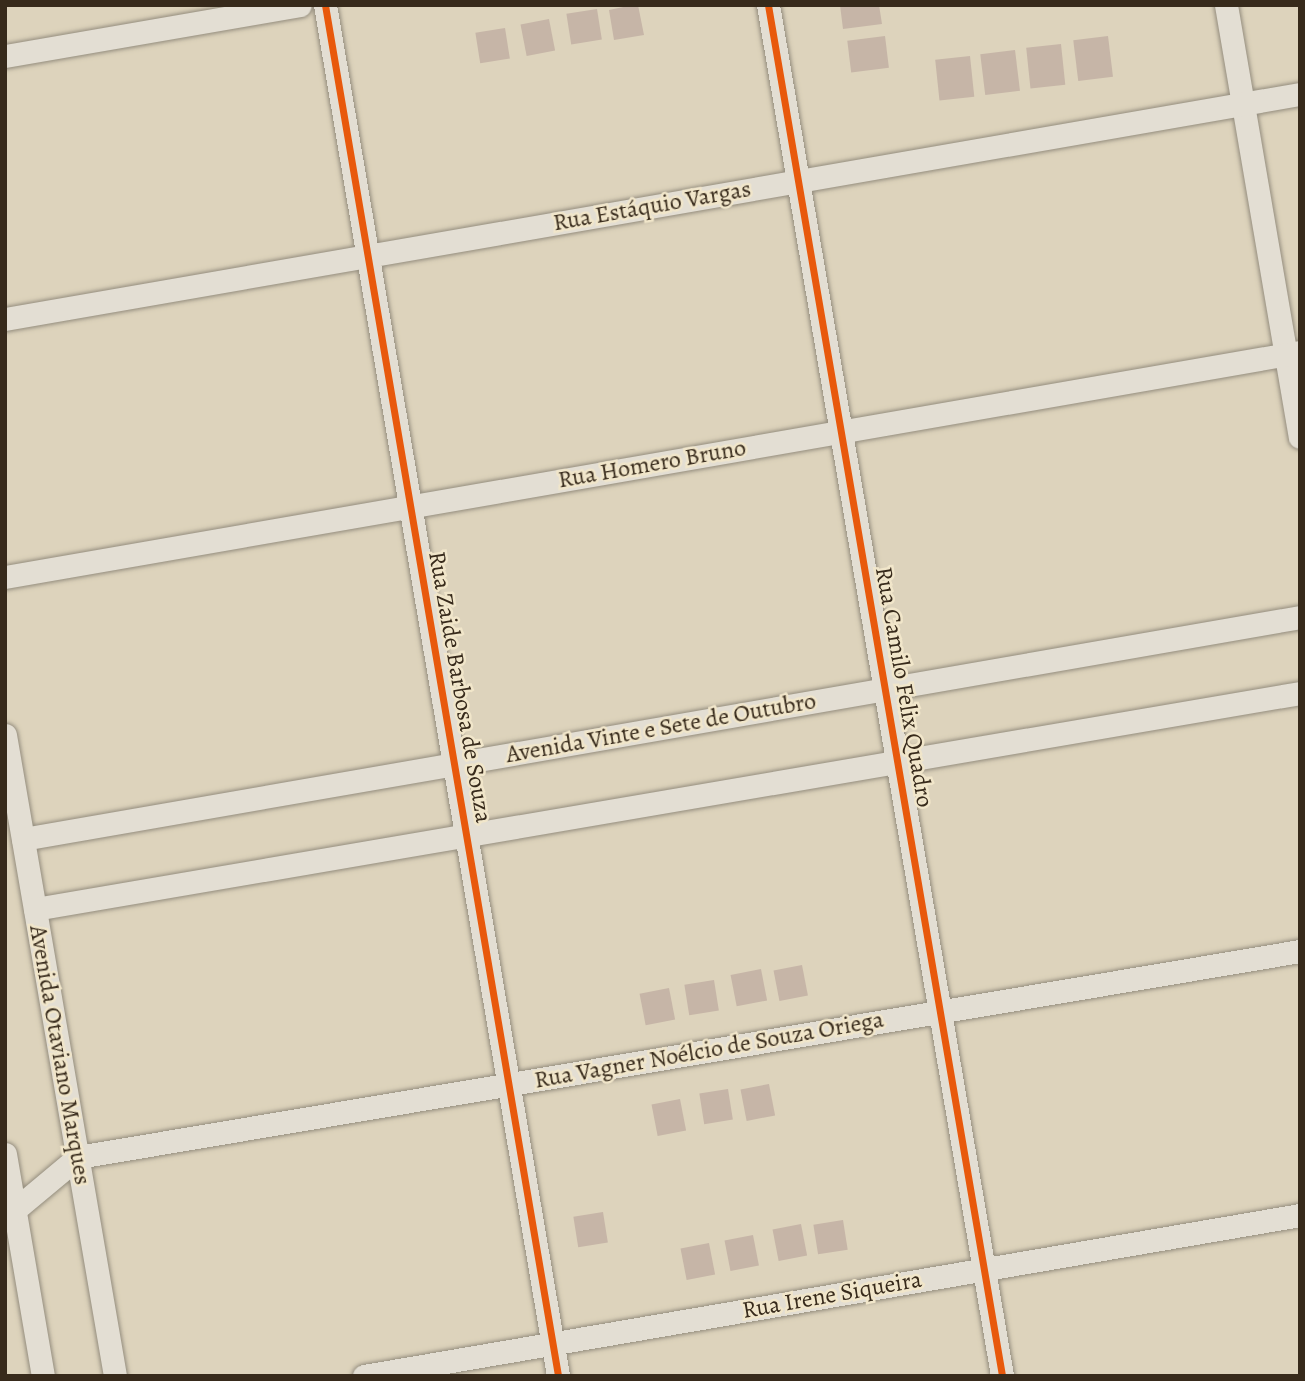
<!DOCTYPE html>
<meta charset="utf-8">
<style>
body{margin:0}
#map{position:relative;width:1305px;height:1381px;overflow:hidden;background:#ddd3bc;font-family:Alegreya,serif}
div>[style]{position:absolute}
.building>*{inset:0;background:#c6b5a7;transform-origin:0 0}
.roads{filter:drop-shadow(0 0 2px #948d7e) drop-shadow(0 0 2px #948d7e)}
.street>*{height:23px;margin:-11.5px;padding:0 11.5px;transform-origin:11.5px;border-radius:11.5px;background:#e3ded3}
.cycleway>*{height:7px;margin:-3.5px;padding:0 3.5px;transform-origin:3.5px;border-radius:3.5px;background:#e8590c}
span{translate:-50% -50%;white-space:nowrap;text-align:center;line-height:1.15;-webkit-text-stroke:5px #f1e6ca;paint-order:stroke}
.street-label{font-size:24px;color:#372a1b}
.frame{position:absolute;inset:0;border:7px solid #372a1b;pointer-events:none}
</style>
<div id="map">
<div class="building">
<i style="clip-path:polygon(633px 5px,638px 5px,644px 35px,614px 40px,609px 10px)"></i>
<i style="clip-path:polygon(840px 5px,879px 5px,882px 24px,843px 29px)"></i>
<i style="left:597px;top:9px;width:31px;height:31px;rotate:81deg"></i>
<i style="left:549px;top:19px;width:32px;height:29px;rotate:79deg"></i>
<i style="left:505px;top:28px;width:31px;height:30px;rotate:81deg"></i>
<i style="left:885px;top:36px;width:32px;height:38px;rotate:83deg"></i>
<i style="left:1108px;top:36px;width:41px;height:35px;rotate:83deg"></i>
<i style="left:1061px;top:44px;width:41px;height:35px;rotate:84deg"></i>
<i style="left:1015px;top:50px;width:41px;height:35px;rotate:83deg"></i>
<i style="left:970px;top:56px;width:41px;height:35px;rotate:84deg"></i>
<i style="left:802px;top:965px;width:31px;height:29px;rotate:79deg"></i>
<i style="left:761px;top:969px;width:32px;height:31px;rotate:79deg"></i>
<i style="left:714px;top:980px;width:31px;height:30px;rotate:81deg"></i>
<i style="left:669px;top:988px;width:32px;height:30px;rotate:79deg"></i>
<i style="left:769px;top:1084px;width:32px;height:29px;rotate:79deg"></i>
<i style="left:728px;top:1089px;width:31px;height:29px;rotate:81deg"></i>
<i style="left:680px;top:1099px;width:32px;height:29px;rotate:79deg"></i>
<i style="left:603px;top:1212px;width:31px;height:30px;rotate:81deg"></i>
<i style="left:843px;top:1220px;width:30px;height:30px;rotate:81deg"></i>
<i style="left:801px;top:1224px;width:32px;height:29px;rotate:79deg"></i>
<i style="left:753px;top:1235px;width:31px;height:29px;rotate:79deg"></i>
<i style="left:709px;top:1243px;width:32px;height:29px;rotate:79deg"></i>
</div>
<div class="roads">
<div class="street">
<i style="left:325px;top:5px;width:1391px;rotate:80.35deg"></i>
<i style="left:768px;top:5px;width:1391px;rotate:80.31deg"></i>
<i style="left:1226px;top:5px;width:438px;rotate:80.3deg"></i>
<i style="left:5px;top:56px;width:299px;rotate:-9.8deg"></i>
<i style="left:5px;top:319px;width:1314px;rotate:-9.86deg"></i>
<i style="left:5px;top:577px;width:1314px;rotate:-9.86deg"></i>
<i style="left:5px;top:735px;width:650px;rotate:80.26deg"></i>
<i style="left:23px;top:839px;width:1296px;rotate:-9.86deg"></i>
<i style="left:35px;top:909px;width:1283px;rotate:-9.69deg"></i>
<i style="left:5px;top:1154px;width:225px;rotate:80.3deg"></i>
<i style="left:5px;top:1218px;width:95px;rotate:-39.9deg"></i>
<i style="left:78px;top:1157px;width:1239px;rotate:-9.57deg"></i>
<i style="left:364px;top:1376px;width:950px;rotate:-9.76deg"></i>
</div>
</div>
<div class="cycleway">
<i style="left:325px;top:5px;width:1391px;rotate:80.35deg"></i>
<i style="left:768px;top:5px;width:1391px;rotate:80.31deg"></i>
</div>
<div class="street-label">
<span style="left:652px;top:206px;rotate:-10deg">Rua Estáquio Vargas</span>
<span style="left:652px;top:464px;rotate:-10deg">Rua Homero Bruno</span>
<span style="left:460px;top:687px;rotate:80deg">Rua Zaide Barbosa de Souza</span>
<span style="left:904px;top:687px;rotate:80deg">Rua Camilo Felix Quadro</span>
<span style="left:661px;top:728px;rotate:-10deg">Avenida Vinte e Sete de Outubro</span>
<span style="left:709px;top:1050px;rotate:-10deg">Rua Vagner Noélcio de Souza Oriega</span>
<span style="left:60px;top:1055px;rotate:80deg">Avenida Otaviano Marques</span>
<span style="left:832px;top:1295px;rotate:-10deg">Rua Irene Siqueira</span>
</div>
<div class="frame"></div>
</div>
